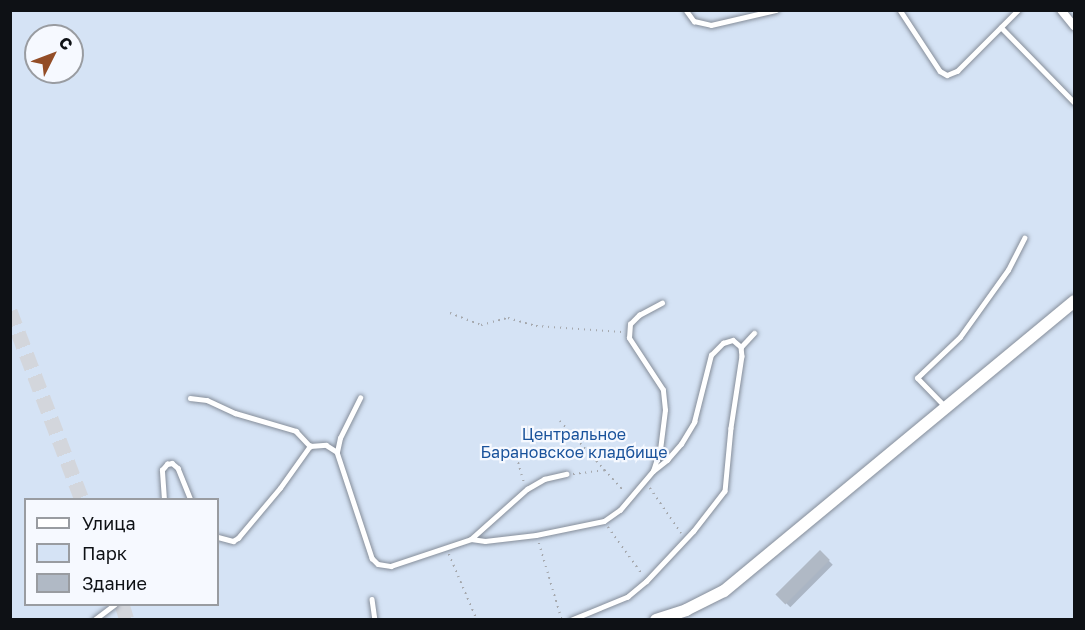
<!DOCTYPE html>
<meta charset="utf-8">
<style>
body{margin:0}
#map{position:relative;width:1085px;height:630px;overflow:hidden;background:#f6f9ff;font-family:"Golos Text",sans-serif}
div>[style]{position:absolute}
.green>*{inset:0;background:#d5e3f5}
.shadow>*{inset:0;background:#0003;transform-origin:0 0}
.building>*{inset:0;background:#b0b9c5;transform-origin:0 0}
.highway-tunnel>*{height:15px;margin-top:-7.5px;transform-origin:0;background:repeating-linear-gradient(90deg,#d3d6dc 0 15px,transparent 0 23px)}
.path>*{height:1.5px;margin-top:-0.75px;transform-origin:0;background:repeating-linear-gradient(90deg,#a5a8ad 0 1.5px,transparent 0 6px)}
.roads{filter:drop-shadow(0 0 2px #858d99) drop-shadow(0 0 2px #858d99)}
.lane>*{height:4.5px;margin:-2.25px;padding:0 2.25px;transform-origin:2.25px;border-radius:2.25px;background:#fff}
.street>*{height:8px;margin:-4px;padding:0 4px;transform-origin:4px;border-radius:4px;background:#fff}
.secondary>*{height:12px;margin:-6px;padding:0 6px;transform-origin:6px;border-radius:6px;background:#fff}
span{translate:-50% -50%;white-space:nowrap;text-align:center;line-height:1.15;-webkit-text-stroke:4.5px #f6f9ff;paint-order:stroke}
.park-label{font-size:16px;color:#19529b}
.frame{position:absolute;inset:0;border:12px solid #0e1115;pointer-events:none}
.legend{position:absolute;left:24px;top:498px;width:195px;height:108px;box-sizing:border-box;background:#f6f9ff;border:2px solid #999ca1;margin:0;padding:8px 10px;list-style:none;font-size:18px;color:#0e1115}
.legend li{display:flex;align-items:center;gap:12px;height:30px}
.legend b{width:30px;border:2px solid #999ca1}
.north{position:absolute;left:24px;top:24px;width:60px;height:60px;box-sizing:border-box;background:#f6f9ff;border:2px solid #999ca1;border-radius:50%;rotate:48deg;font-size:16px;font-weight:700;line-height:24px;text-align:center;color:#0e1115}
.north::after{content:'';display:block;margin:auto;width:21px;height:27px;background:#934d27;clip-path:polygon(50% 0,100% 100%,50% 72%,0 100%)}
</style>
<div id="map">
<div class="green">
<i style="clip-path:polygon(evenodd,10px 11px,1074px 11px,1074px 619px,11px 619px,10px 11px,36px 36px,72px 36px,72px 72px,36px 72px,36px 36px,10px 11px,26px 500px,218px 500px,218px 604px,26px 604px,26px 500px)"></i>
</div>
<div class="shadow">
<i style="left:820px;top:552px;width:18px;height:60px;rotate:45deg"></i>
</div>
<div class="building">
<i style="left:820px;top:550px;width:14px;height:63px;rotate:45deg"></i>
</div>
<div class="highway-tunnel">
<i style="left:10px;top:311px;width:202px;rotate:69.1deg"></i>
<i style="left:122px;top:604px;width:17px;rotate:73deg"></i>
</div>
<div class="path">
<i style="left:450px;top:313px;width:33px;rotate:21deg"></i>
<i style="left:481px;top:325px;width:28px;rotate:-15deg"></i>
<i style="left:508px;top:318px;width:29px;rotate:16deg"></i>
<i style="left:536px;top:326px;width:86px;rotate:4deg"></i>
<i style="left:560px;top:421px;width:95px;rotate:47.6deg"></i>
<i style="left:515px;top:451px;width:32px;rotate:74deg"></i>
<i style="left:573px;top:474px;width:31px;rotate:-7deg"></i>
<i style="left:650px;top:488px;width:55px;rotate:55.4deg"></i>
<i style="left:608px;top:527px;width:58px;rotate:54.1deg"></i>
<i style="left:539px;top:543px;width:80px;rotate:73.4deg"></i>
<i style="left:449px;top:554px;width:72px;rotate:67deg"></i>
</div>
<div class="roads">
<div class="lane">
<i style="left:686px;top:10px;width:14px;rotate:54deg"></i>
<i style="left:694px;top:21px;width:17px;rotate:13deg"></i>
<i style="left:711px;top:25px;width:67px;rotate:-13deg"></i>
<i style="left:900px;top:10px;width:73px;rotate:56.7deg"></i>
<i style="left:940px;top:71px;width:8px;rotate:30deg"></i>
<i style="left:947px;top:75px;width:11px;rotate:-22deg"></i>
<i style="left:957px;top:71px;width:86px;rotate:-45deg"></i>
<i style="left:1001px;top:27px;width:105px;rotate:45.8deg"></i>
<i style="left:741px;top:347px;width:19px;rotate:-47deg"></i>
<i style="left:190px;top:398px;width:17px;rotate:7deg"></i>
<i style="left:207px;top:400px;width:31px;rotate:25deg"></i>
<i style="left:235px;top:413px;width:64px;rotate:16.4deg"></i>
<i style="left:296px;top:431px;width:21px;rotate:47deg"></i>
<i style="left:945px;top:407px;width:40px;rotate:-134deg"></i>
<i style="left:917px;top:378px;width:59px;rotate:-43.6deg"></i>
<i style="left:960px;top:337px;width:82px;rotate:-54.4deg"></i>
<i style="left:1008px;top:270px;width:36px;rotate:-63deg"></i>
<i style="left:337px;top:452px;width:14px;rotate:-78deg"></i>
<i style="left:340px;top:438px;width:45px;rotate:-63.4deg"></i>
<i style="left:653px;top:471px;width:22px;rotate:-72deg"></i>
<i style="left:660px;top:450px;width:40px;rotate:-82.9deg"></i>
<i style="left:665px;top:410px;width:20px;rotate:-96deg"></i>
<i style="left:663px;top:390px;width:62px;rotate:-123.2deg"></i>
<i style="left:629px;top:338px;width:14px;rotate:-86deg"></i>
<i style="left:630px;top:324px;width:13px;rotate:-45deg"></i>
<i style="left:639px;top:315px;width:26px;rotate:-28deg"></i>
<i style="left:164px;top:500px;width:30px;rotate:-94deg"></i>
<i style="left:162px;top:470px;width:8px;rotate:-50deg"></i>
<i style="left:167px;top:464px;width:5px;rotate:-11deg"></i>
<i style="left:172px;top:463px;width:8px;rotate:40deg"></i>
<i style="left:178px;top:468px;width:35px;rotate:68deg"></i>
<i style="left:218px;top:537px;width:16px;rotate:15deg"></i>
<i style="left:233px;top:541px;width:6px;rotate:-31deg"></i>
<i style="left:238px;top:538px;width:65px;rotate:-50deg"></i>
<i style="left:280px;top:488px;width:52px;rotate:-54.5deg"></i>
<i style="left:310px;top:446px;width:16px;rotate:-4deg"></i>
<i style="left:326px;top:445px;width:13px;rotate:32deg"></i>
<i style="left:337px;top:452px;width:112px;rotate:71.7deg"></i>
<i style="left:372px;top:558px;width:8px;rotate:45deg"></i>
<i style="left:378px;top:564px;width:13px;rotate:9deg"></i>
<i style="left:391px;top:566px;width:84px;rotate:-18.6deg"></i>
<i style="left:471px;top:539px;width:14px;rotate:8deg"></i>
<i style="left:485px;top:541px;width:51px;rotate:-6.7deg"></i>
<i style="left:536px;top:535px;width:69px;rotate:-11.6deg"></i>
<i style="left:604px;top:521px;width:19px;rotate:-35deg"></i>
<i style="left:620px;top:510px;width:51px;rotate:-49.8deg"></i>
<i style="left:653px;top:471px;width:18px;rotate:-38deg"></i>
<i style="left:667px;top:460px;width:21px;rotate:-49deg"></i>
<i style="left:681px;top:444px;width:26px;rotate:-59deg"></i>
<i style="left:694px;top:422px;width:69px;rotate:-75.8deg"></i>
<i style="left:711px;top:355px;width:17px;rotate:-45deg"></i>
<i style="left:723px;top:343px;width:10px;rotate:-17deg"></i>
<i style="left:733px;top:340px;width:11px;rotate:41deg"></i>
<i style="left:741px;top:347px;width:9px;rotate:84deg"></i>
<i style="left:742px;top:356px;width:73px;rotate:98.7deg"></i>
<i style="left:731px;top:428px;width:63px;rotate:95.4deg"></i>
<i style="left:725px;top:491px;width:51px;rotate:127.8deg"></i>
<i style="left:694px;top:531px;width:69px;rotate:133.2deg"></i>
<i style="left:647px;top:581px;width:25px;rotate:140deg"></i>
<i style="left:628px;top:597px;width:61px;rotate:157.7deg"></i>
<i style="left:471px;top:539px;width:75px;rotate:-41.8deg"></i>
<i style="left:527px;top:489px;width:20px;rotate:-30deg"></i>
<i style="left:544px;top:479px;width:23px;rotate:-13deg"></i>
<i style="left:372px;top:599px;width:21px;rotate:82deg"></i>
<i style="left:94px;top:620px;width:26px;rotate:-37deg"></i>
</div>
<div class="street">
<i style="left:1061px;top:10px;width:21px;rotate:51deg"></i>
</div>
<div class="secondary">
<i style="left:656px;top:620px;width:32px;rotate:-18deg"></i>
<i style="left:686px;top:610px;width:42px;rotate:-26.6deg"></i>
<i style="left:724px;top:591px;width:455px;rotate:-39.6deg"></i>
</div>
</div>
<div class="park-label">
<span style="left:574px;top:443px">Центральное<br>Барановское кладбище</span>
</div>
<div class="frame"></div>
<ul class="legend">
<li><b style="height:8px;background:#fff"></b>Улица</li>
<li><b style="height:16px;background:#d5e3f5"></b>Парк</li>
<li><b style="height:16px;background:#b0b9c5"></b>Здание</li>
</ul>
<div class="north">С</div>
</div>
